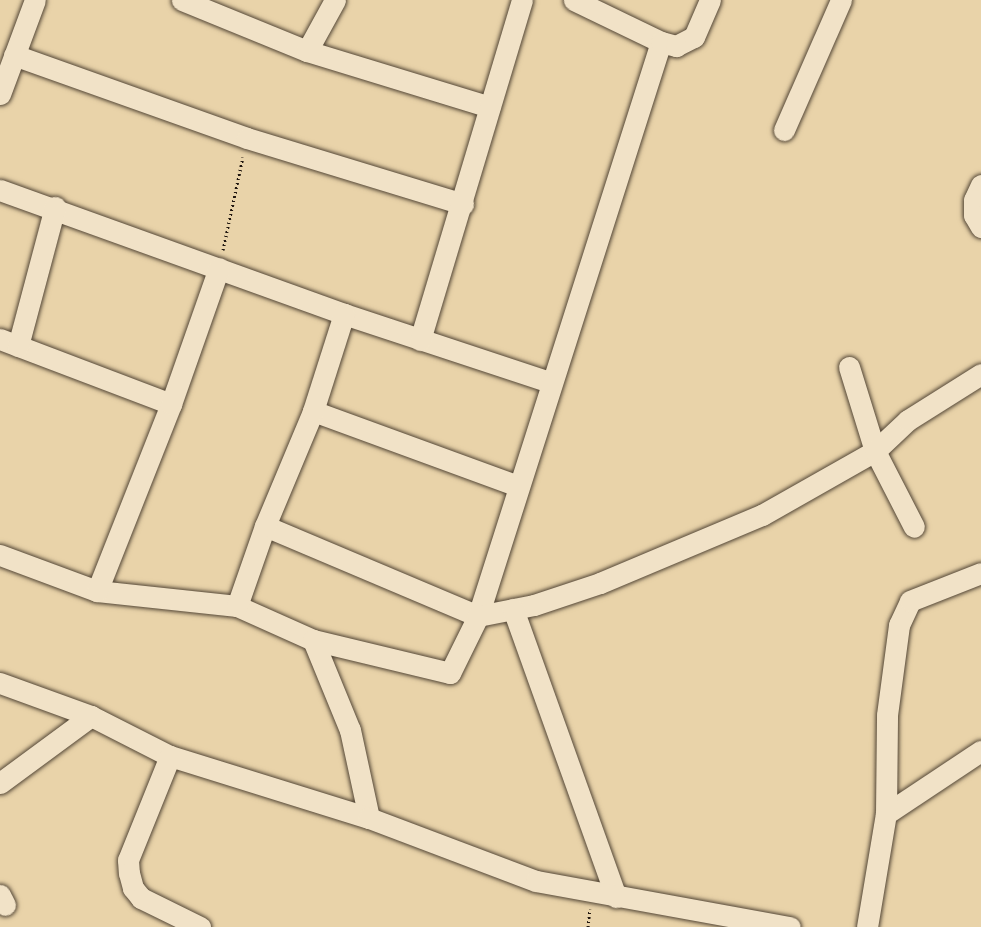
<!DOCTYPE html>
<style>
body{margin:0}
#map{position:relative;width:981px;height:927px;overflow:hidden;background:#e9d3a9;font-family:"IM FELL French Canon",serif}
div>[style]{position:absolute}
.path>*{height:3px;margin-top:-1.5px;transform-origin:0;background:repeating-linear-gradient(90deg,#211710 0 1.5px,transparent 0 4.5px)}
.roads{filter:drop-shadow(0 0 2px #534636) drop-shadow(0 0 2px #534636)}
.minor>*{height:21px;margin:-10.5px;padding:0 10.5px;transform-origin:10.5px;border-radius:10.5px;background:#f1e2c7}
span{translate:-50% -50%;white-space:nowrap;text-align:center;line-height:1.15;-webkit-text-stroke:5px #f1e2c7;paint-order:stroke}
</style>
<div id="map">
<div class="path">
<i style="left:223px;top:250px;width:95px;rotate:-77.9deg"></i>
<i style="left:588px;top:927px;width:18px;rotate:-84deg"></i>
</div>
<div class="roads">
<div class="minor">
<i style="left:182px;top:0;width:135px;rotate:22.2deg"></i>
<i style="left:307px;top:51px;width:191px;rotate:17deg"></i>
<i style="left:574px;top:0;width:97px;rotate:25.8deg"></i>
<i style="left:307px;top:51px;width:58px;rotate:-61.2deg"></i>
<i style="left:14px;top:55px;width:247px;rotate:19.6deg"></i>
<i style="left:247px;top:138px;width:226px;rotate:17deg"></i>
<i style="left:0;top:94px;width:100px;rotate:-69.6deg"></i>
<i style="left:784px;top:130px;width:142px;rotate:-66.3deg"></i>
<i style="left:981px;top:185px;width:17px;rotate:115deg"></i>
<i style="left:974px;top:200px;width:15px;rotate:90deg"></i>
<i style="left:974px;top:215px;width:14px;rotate:60deg"></i>
<i style="left:0;top:190px;width:366px;rotate:19.8deg"></i>
<i style="left:344px;top:314px;width:217px;rotate:18.3deg"></i>
<i style="left:0;top:339px;width:183px;rotate:20.8deg"></i>
<i style="left:420px;top:340px;width:355px;rotate:-73.3deg"></i>
<i style="left:18px;top:346px;width:144px;rotate:-75.1deg"></i>
<i style="left:849px;top:367px;width:88px;rotate:72.8deg"></i>
<i style="left:875px;top:451px;width:85px;rotate:62.8deg"></i>
<i style="left:313px;top:411px;width:218px;rotate:20.1deg"></i>
<i style="left:265px;top:526px;width:231px;rotate:22.9deg"></i>
<i style="left:478px;top:616px;width:602px;rotate:-72.32deg"></i>
<i style="left:661px;top:42px;width:16px;rotate:15deg"></i>
<i style="left:676px;top:46px;width:20px;rotate:-27deg"></i>
<i style="left:694px;top:37px;width:40px;rotate:-66.6deg"></i>
<i style="left:0;top:555px;width:103px;rotate:20.4deg"></i>
<i style="left:97px;top:591px;width:141px;rotate:6.1deg"></i>
<i style="left:237px;top:606px;width:83px;rotate:24.1deg"></i>
<i style="left:313px;top:640px;width:141px;rotate:13.5deg"></i>
<i style="left:450px;top:673px;width:64px;rotate:-63.8deg"></i>
<i style="left:478px;top:616px;width:57px;rotate:-11.1deg"></i>
<i style="left:534px;top:605px;width:70px;rotate:-18.4deg"></i>
<i style="left:600px;top:583px;width:176px;rotate:-22.8deg"></i>
<i style="left:762px;top:515px;width:130px;rotate:-29.5deg"></i>
<i style="left:875px;top:451px;width:45px;rotate:-43.2deg"></i>
<i style="left:908px;top:420px;width:86px;rotate:-32.2deg"></i>
<i style="left:97px;top:591px;width:201px;rotate:-68.4deg"></i>
<i style="left:171px;top:404px;width:144px;rotate:-70.6deg"></i>
<i style="left:237px;top:606px;width:85px;rotate:-70.7deg"></i>
<i style="left:265px;top:526px;width:125px;rotate:-67.3deg"></i>
<i style="left:313px;top:411px;width:102px;rotate:-72.3deg"></i>
<i style="left:513px;top:609px;width:306px;rotate:70.3deg"></i>
<i style="left:313px;top:640px;width:97px;rotate:67.7deg"></i>
<i style="left:350px;top:730px;width:90px;rotate:77.8deg"></i>
<i style="left:0;top:683px;width:97px;rotate:19.9deg"></i>
<i style="left:91px;top:716px;width:89px;rotate:26.9deg"></i>
<i style="left:170px;top:756px;width:208px;rotate:17.3deg"></i>
<i style="left:369px;top:818px;width:178px;rotate:20.7deg"></i>
<i style="left:536px;top:881px;width:258px;rotate:10.3deg"></i>
<i style="left:170px;top:756px;width:112px;rotate:112deg"></i>
<i style="left:128px;top:860px;width:13px;rotate:86deg"></i>
<i style="left:129px;top:873px;width:16px;rotate:75deg"></i>
<i style="left:133px;top:888px;width:13px;rotate:51deg"></i>
<i style="left:141px;top:898px;width:66px;rotate:26.2deg"></i>
<i style="left:0;top:783px;width:113px;rotate:-36.4deg"></i>
<i style="left:886px;top:814px;width:114px;rotate:-33.6deg"></i>
<i style="left:0;top:895px;width:11px;rotate:63deg"></i>
<i style="left:867px;top:927px;width:115px;rotate:-80.5deg"></i>
<i style="left:886px;top:814px;width:99px;rotate:-89.4deg"></i>
<i style="left:887px;top:715px;width:91px;rotate:-82.4deg"></i>
<i style="left:899px;top:625px;width:26px;rotate:-65deg"></i>
<i style="left:910px;top:601px;width:76px;rotate:-21.5deg"></i>
</div>
</div>
</div>
